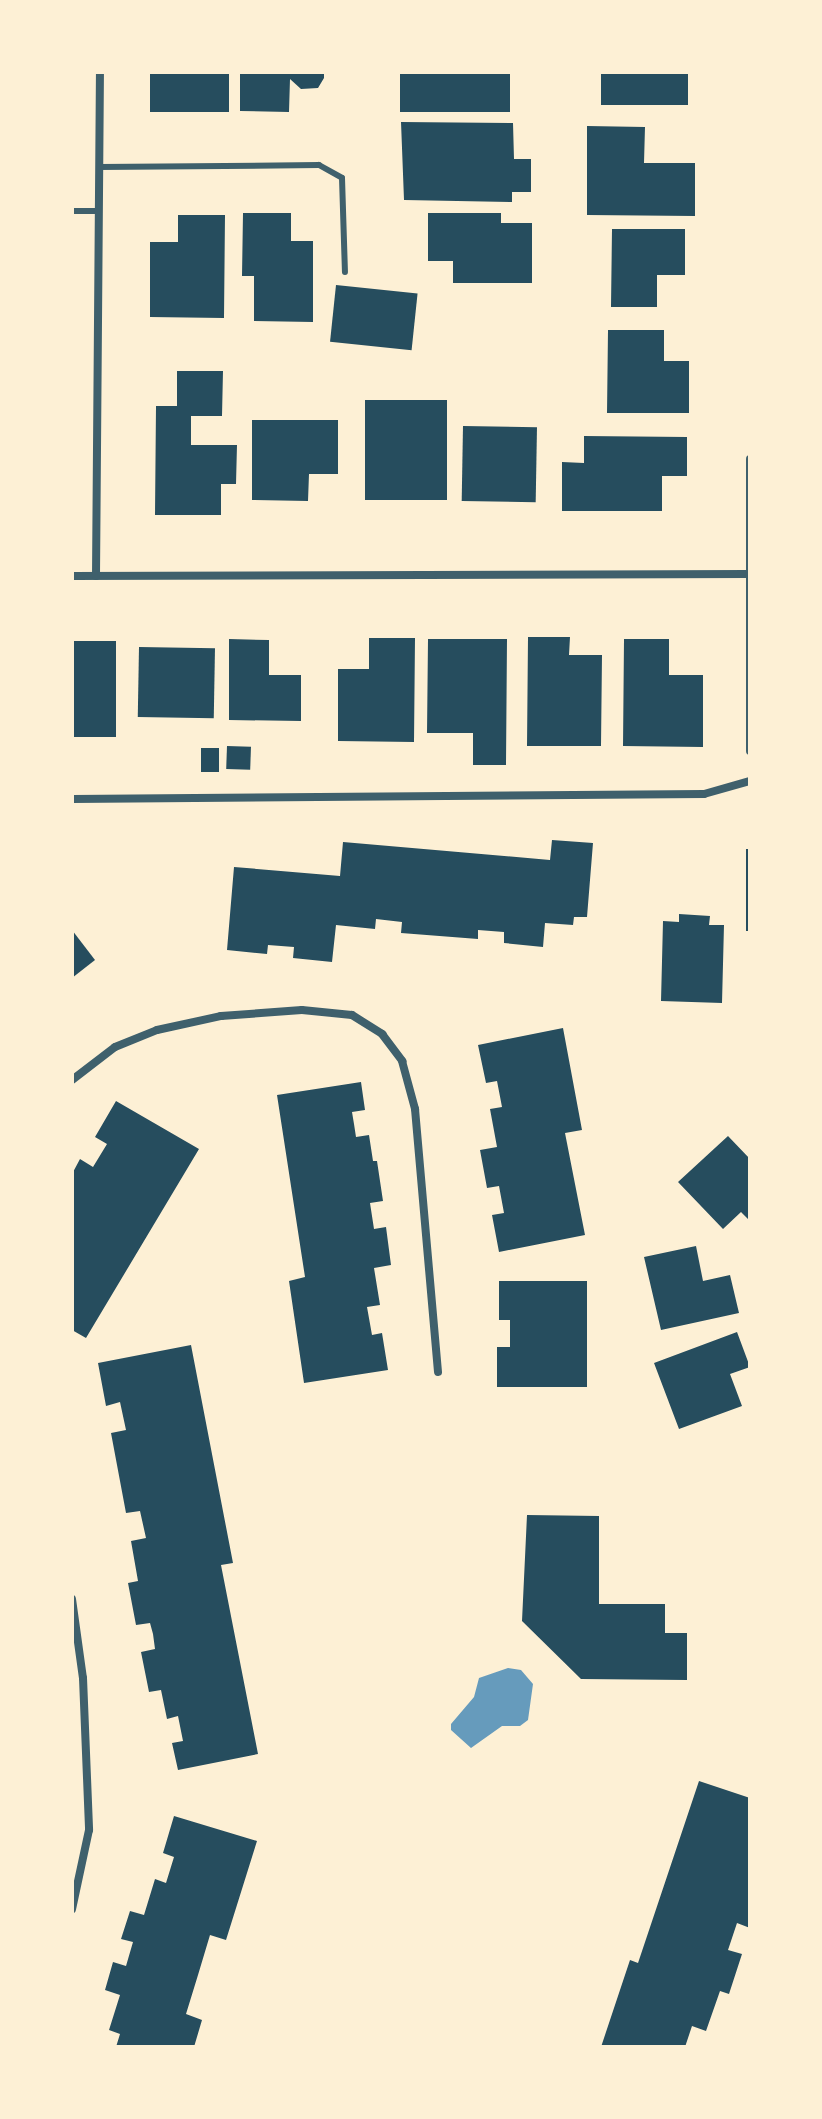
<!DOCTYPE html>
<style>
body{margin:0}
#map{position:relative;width:822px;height:2119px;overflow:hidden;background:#fdf0d5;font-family:Commissioner,sans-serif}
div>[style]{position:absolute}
.water>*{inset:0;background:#669bbc}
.building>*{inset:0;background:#264d5e;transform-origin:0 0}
.service>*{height:6px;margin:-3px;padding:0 3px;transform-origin:3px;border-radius:3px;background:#3f606c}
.minor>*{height:8px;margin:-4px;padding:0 4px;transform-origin:4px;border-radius:4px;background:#3f606c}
span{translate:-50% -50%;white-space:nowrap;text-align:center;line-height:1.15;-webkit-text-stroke:6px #fdf0d5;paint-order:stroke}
.frame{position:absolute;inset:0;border:74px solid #fdf0d5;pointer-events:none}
</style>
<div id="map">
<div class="water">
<i style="clip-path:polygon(508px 1668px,521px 1670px,533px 1684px,528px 1720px,520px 1726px,502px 1726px,471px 1748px,451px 1730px,451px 1724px,474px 1697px,479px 1678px)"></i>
</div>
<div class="building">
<i style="left:150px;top:72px;width:79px;height:40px"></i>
<i style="clip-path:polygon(240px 72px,324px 72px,324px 78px,318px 88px,301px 89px,290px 79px,289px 112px,240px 111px)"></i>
<i style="left:400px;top:72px;width:110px;height:40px"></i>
<i style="left:601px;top:72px;width:87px;height:33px"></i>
<i style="clip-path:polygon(401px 122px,513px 123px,514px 159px,531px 159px,531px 192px,512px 192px,512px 202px,404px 200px)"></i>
<i style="clip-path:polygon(587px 126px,645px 127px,644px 163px,695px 163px,695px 216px,587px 215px)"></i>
<i style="clip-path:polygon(243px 213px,291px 213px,291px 241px,313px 241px,313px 322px,254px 321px,254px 276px,242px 276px)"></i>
<i style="clip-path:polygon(428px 213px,501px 213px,501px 223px,532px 223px,532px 283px,453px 283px,453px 261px,428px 261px)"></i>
<i style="clip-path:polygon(178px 215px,225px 215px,224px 318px,150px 317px,150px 242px,178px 242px)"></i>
<i style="clip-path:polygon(612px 229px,685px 229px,685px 275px,657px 275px,657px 307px,611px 307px)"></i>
<i style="left:336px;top:285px;width:82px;height:57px;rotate:6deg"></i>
<i style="clip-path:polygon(608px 330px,664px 330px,664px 361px,689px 361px,689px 413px,607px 413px)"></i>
<i style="clip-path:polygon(177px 371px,223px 371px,222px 416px,191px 416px,191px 445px,237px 445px,236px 484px,221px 484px,221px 515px,155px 515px,156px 406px,177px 406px)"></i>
<i style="left:365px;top:400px;width:82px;height:100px"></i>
<i style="clip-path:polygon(252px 420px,338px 420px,338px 474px,309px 474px,308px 501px,252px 500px)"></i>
<i style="left:463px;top:426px;width:74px;height:75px;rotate:1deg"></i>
<i style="clip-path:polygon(584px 436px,687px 437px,687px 476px,662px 476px,662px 511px,562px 511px,562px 462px,584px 463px)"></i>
<i style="clip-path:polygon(528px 637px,570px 637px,569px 655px,602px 655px,601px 746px,527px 746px)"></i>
<i style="clip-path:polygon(369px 638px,415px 638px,414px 742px,338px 741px,338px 669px,369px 669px)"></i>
<i style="clip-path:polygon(229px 639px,269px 640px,269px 675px,301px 675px,301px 721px,229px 720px)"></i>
<i style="clip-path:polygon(428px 639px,507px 639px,506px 765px,473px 765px,473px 733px,427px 733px)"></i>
<i style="clip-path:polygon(624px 639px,669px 639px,669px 675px,703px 675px,703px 747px,623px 746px)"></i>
<i style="left:72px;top:641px;width:44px;height:96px"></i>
<i style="left:139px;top:647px;width:76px;height:70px;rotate:1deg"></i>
<i style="left:227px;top:746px;width:24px;height:23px;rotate:2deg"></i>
<i style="left:201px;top:748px;width:18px;height:24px"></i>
<i style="clip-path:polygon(552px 840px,593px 843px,587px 917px,574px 917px,573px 925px,545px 923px,543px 947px,504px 943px,504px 932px,478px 930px,478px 939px,401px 933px,402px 922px,376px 919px,375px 929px,336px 925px,332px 962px,293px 958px,294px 947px,268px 945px,267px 954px,227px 950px,234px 867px,340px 876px,343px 842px,550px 860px)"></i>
<i style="left:746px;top:849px;width:4px;height:82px"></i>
<i style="clip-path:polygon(679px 914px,710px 916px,709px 925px,724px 925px,722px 1003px,661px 1001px,663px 921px,679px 922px)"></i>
<i style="clip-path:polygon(72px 930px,95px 960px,72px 978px)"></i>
<i style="clip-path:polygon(563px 1028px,582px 1130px,565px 1133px,585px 1235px,499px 1252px,492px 1215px,504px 1213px,499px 1186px,487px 1188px,480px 1150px,497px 1147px,490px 1109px,502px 1107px,497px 1081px,486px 1083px,478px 1045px)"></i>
<i style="clip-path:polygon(361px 1082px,365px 1110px,352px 1112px,354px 1124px,356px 1137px,369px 1135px,373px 1161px,377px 1161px,383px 1201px,370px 1203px,374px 1229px,386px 1227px,391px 1265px,374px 1268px,380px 1305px,367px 1307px,372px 1335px,382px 1333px,388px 1370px,304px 1383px,289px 1281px,305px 1277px,277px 1095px)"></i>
<i style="clip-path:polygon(116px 1101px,199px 1149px,86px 1338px,72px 1330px,72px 1174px,80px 1159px,93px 1167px,107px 1144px,95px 1137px)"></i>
<i style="clip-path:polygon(728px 1136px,750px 1159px,750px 1221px,741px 1212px,723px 1229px,678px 1182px)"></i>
<i style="clip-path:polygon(696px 1246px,703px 1281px,730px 1275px,739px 1313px,661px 1330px,644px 1257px)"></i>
<i style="clip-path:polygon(499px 1281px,587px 1281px,587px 1387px,497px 1387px,497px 1347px,510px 1347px,510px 1320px,499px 1320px)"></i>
<i style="clip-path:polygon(737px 1332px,750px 1367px,730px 1374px,742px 1406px,679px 1429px,654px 1363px)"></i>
<i style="clip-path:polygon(191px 1345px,233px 1563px,221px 1565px,258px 1754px,178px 1770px,172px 1743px,183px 1741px,178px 1716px,167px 1719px,161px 1690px,149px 1692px,141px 1652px,155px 1649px,153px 1634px,150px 1623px,136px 1625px,128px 1583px,138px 1581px,131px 1541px,146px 1538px,140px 1511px,126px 1513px,111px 1433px,126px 1430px,120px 1402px,106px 1406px,98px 1363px)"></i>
<i style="clip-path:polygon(527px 1515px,599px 1516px,599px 1604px,665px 1604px,665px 1633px,687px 1633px,687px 1680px,581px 1679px,522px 1621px)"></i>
<i style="clip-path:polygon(699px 1781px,750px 1798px,750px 1928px,737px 1923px,728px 1950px,742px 1954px,729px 1994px,720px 1991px,706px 2031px,692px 2026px,685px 2047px,601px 2047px,630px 1960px,638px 1963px)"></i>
<i style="clip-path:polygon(174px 1816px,257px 1841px,226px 1940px,210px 1935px,198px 1975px,186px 2014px,202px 2020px,194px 2047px,116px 2047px,120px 2034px,109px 2030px,120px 1995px,105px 1990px,113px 1962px,126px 1966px,133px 1942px,121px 1939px,130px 1911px,144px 1915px,155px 1879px,166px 1883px,174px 1857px,163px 1853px)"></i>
</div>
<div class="service">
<i style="left:99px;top:167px;width:220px;rotate:-0.5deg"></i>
<i style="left:319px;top:165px;width:26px;rotate:29deg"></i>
<i style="left:342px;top:178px;width:94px;rotate:88.2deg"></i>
<i style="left:72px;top:211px;width:27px"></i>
</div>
<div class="minor">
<i style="left:750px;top:459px;width:292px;rotate:90deg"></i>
<i style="left:72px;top:576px;width:676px;rotate:-0.17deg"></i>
<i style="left:96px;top:576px;width:504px;rotate:-89.55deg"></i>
<i style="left:72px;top:799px;width:632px;rotate:-0.45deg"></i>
<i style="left:704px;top:794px;width:48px;rotate:-15.8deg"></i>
<i style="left:72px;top:1080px;width:54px;rotate:-37.5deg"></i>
<i style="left:115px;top:1047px;width:45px;rotate:-22deg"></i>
<i style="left:157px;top:1030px;width:66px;rotate:-12.3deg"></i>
<i style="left:221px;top:1016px;width:81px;rotate:-4.2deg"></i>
<i style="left:302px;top:1010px;width:50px;rotate:5.7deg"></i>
<i style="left:352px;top:1015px;width:36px;rotate:32deg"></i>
<i style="left:382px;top:1034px;width:34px;rotate:53deg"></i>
<i style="left:402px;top:1061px;width:50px;rotate:74.8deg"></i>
<i style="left:415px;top:1109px;width:264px;rotate:85deg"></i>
<i style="left:72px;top:1599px;width:80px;rotate:82.1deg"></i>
<i style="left:83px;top:1678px;width:152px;rotate:87.7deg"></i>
<i style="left:89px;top:1830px;width:81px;rotate:102.1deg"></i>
</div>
<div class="frame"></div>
</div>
